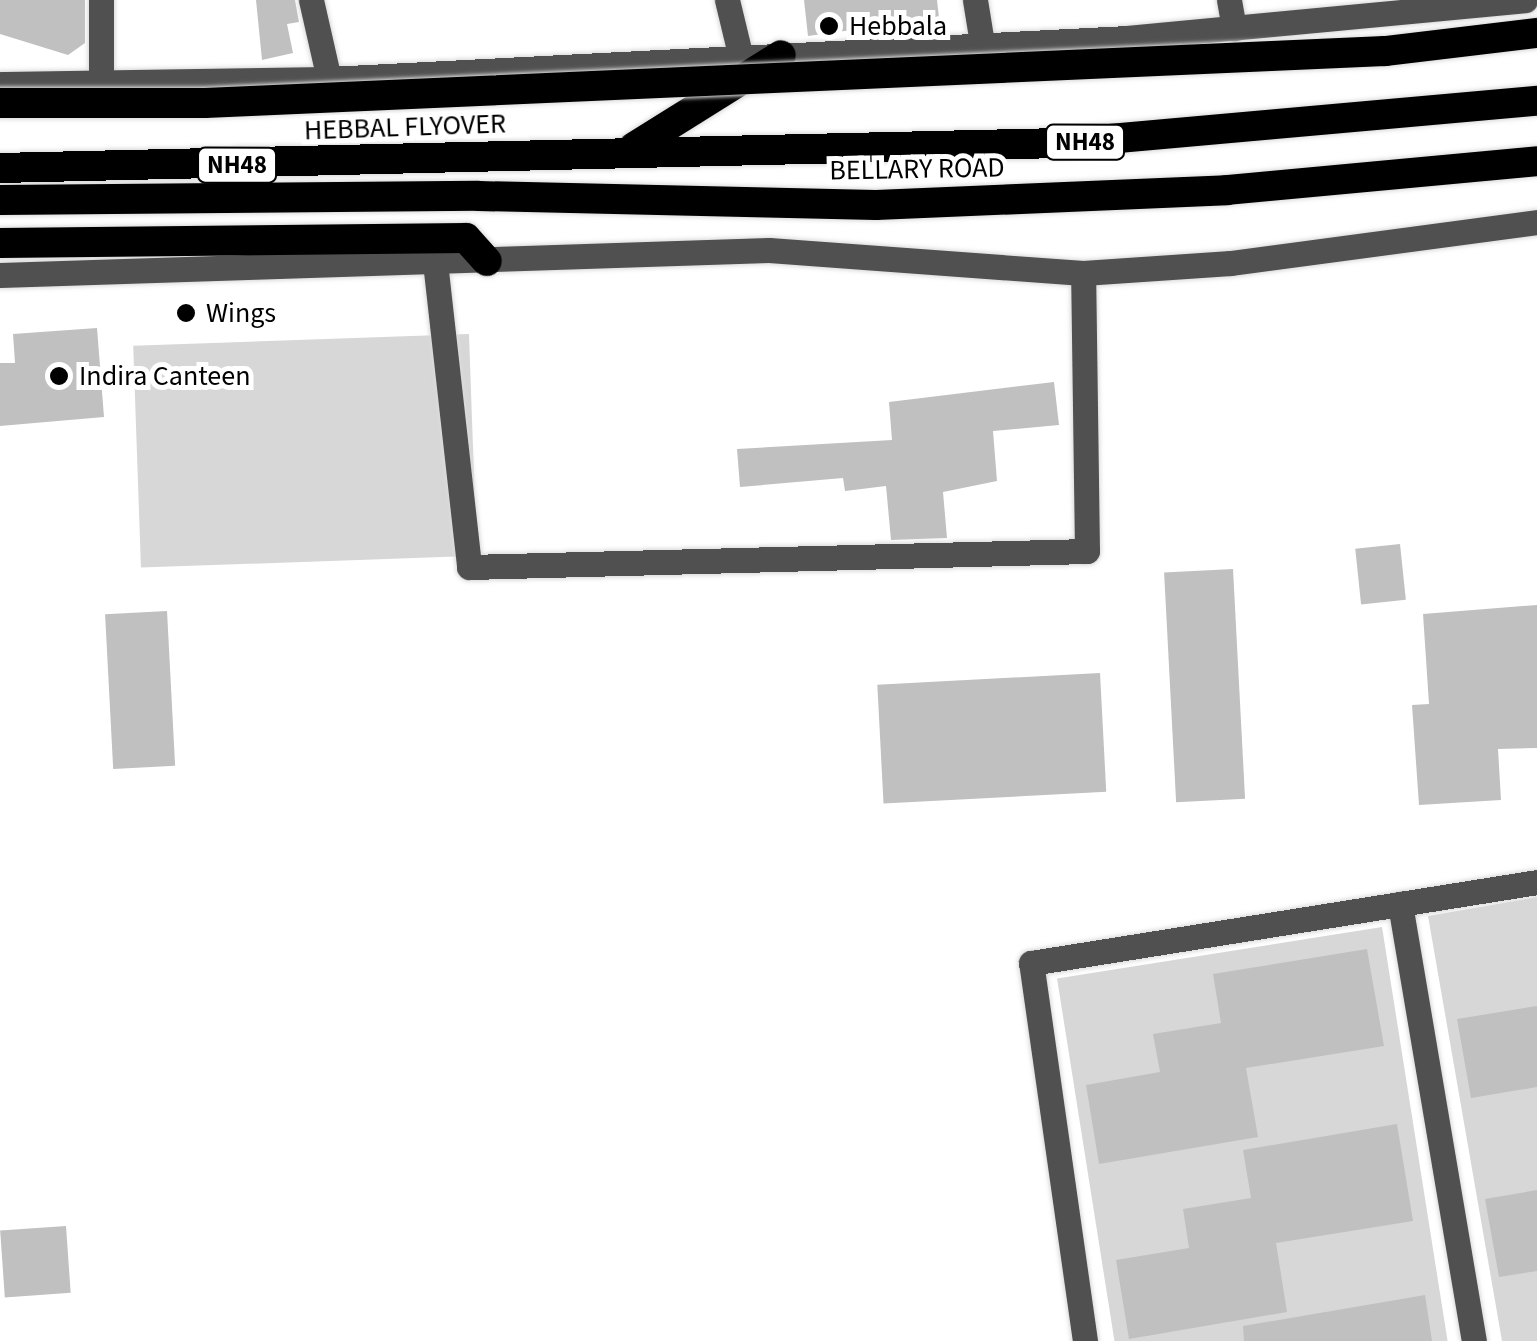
<!DOCTYPE html>
<html>
<head>
<meta charset="utf-8">
<style>
  body { margin:0 }
  #map { position:relative; width:1537px; height:1341px; overflow:hidden; background:#fff; font-family:"Source Sans 3",sans-serif }
  div>[style] { position:absolute }
  .green>* { inset:0; background:#d7d7d7; transform-origin:0 0 }
  .building>* { inset:0; background:#c0c0c0; transform-origin:0 0 }
  .roads { filter:drop-shadow(0 0 2px #dbdbdb) drop-shadow(0 0 2px #dbdbdb) }
  .minor>* { height:25px; margin:-12.5px; padding:0 12.5px; transform-origin:12.5px; border-radius:12.5px; background:#505050 }
  .highway>* { height:30px; margin:-15px; padding:0 15px; transform-origin:15px; border-radius:15px; background:#000 }
  .bridges { filter:drop-shadow(0 0 2px #dbdbdb) drop-shadow(0 0 2px #dbdbdb) }
  .highway-bridge>* { height:30px; margin:-15px; padding:0 15px; transform-origin:15px; border-radius:15px; background:#000 }
  .dots>* { width:28px; height:28px; translate:-50% -50%; box-sizing:border-box; border:5px solid #fff; border-radius:50% }
  span { translate:-50% -50%; white-space:nowrap; text-align:center; line-height:1.15; -webkit-text-stroke:10px #fff; paint-order:stroke }
  .shield-label span { padding:2px 8px; background:#fff; border:2px solid; border-radius:8px; -webkit-text-stroke-width:0 }
  .shield-label { font-size:25px; color:#000; font-weight:700 }
  .poi-label { font-size:28px; color:#000 }
  .left { translate:0 -50%; text-align:left }
  .street-label { font-size:28px; color:#000 }
</style>
</head>
<body>
<div id="map">
  <div class="green">
    <div style="left:469px;top:334px;width:222px;height:336px;rotate:88deg"></div>
    <div style="clip-path:polygon(1537px 897px,1537px 1341px,1502px 1341px,1428px 916px)"></div>
    <div style="left:1382px;top:927px;width:419px;height:329px;rotate:81deg"></div>
  </div>
  <div class="building">
    <div style="clip-path:polygon(0 0,85px 0,85px 43px,68px 55px,0 34px)"></div>
    <div style="clip-path:polygon(256px 0,295px 0,299px 22px,287px 24px,293px 53px,262px 60px)"></div>
    <div style="clip-path:polygon(804px 0,937px 0,939px 18px,808px 36px)"></div>
    <div style="clip-path:polygon(97px 328px,104px 417px,0 426px,0 363px,15px 363px,13px 334px)"></div>
    <div style="clip-path:polygon(1054px 382px,1059px 425px,993px 431px,997px 481px,943px 492px,947px 538px,891px 540px,886px 486px,845px 491px,843px 478px,740px 487px,737px 449px,892px 440px,889px 402px)"></div>
    <div style="left:1400px;top:544px;width:56px;height:45px;rotate:84deg"></div>
    <div style="left:1233px;top:569px;width:230px;height:69px;rotate:87deg"></div>
    <div style="clip-path:polygon(1537px 605px,1537px 748px,1498px 749px,1501px 800px,1419px 805px,1412px 705px,1429px 704px,1423px 614px)"></div>
    <div style="left:167px;top:611px;width:155px;height:62px;rotate:87deg"></div>
    <div style="left:1100px;top:673px;width:119px;height:223px;rotate:87deg"></div>
    <div style="clip-path:polygon(1367px 949px,1384px 1046px,1246px 1068px,1258px 1137px,1099px 1164px,1086px 1085px,1160px 1072px,1153px 1034px,1221px 1023px,1213px 974px)"></div>
    <div style="clip-path:polygon(1537px 1006px,1537px 1087px,1471px 1098px,1457px 1019px)"></div>
    <div style="clip-path:polygon(1397px 1124px,1413px 1221px,1276px 1243px,1287px 1312px,1129px 1339px,1116px 1260px,1189px 1248px,1183px 1209px,1251px 1198px,1243px 1150px)"></div>
    <div style="clip-path:polygon(1537px 1190px,1537px 1271px,1499px 1277px,1485px 1199px)"></div>
    <div style="left:66px;top:1226px;width:67px;height:66px;rotate:86deg"></div>
    <div style="clip-path:polygon(1425px 1295px,1432px 1341px,1244px 1341px,1243px 1326px)"></div>
  </div>
  <div class="roads">
    <div class="minor">
      <div style="left:101px;top:0;width:84px;rotate:90deg"></div>
      <div style="left:311px;top:0;width:81px;rotate:77.2deg"></div>
      <div style="left:727px;top:0;width:60px;rotate:76.4deg"></div>
      <div style="left:975px;top:0;width:44px;rotate:80.8deg"></div>
      <div style="left:1229px;top:0;width:29px;rotate:80deg"></div>
      <div style="left:0;top:84px;width:329px;rotate:-0.9deg"></div>
      <div style="left:329px;top:79px;width:798px;rotate:-2.94deg"></div>
      <div style="left:1126px;top:38px;width:401px;rotate:-5.4deg"></div>
      <div style="left:435px;top:262px;width:307px;rotate:83.6deg"></div>
      <div style="left:469px;top:567px;width:618px;rotate:-1.48deg"></div>
      <div style="left:1087px;top:551px;width:278px;rotate:-90.8deg"></div>
      <div style="left:0;top:275px;width:769px;rotate:-1.86deg"></div>
      <div style="left:769px;top:250px;width:315px;rotate:4.2deg"></div>
      <div style="left:1083px;top:273px;width:148px;rotate:-3.9deg"></div>
      <div style="left:1231px;top:263px;width:309px;rotate:-7.6deg"></div>
      <div style="left:1400px;top:904px;width:443px;rotate:80.4deg"></div>
      <div style="left:1085px;top:1341px;width:382px;rotate:-98.1deg"></div>
      <div style="left:1031px;top:963px;width:512px;rotate:-9.09deg"></div>
    </div>
    <div class="highway">
      <div style="left:634px;top:147px;width:173px;rotate:-32deg"></div>
      <div style="left:0;top:168px;width:1063px;rotate:-1.35deg"></div>
      <div style="left:1063px;top:143px;width:476px;rotate:-5.1deg"></div>
      <div style="left:0;top:200px;width:478px;rotate:-0.5deg"></div>
      <div style="left:478px;top:196px;width:398px;rotate:1.3deg"></div>
      <div style="left:876px;top:205px;width:351px;rotate:-2.4deg"></div>
      <div style="left:1227px;top:190px;width:311px;rotate:-5.3deg"></div>
      <div style="left:0;top:243px;width:466px;rotate:-0.6deg"></div>
      <div style="left:466px;top:238px;width:31px;rotate:48deg"></div>
    </div>
  </div>
  <div class="bridges">
    <div class="highway-bridge">
      <div style="left:0;top:103px;width:205px"></div>
      <div style="left:205px;top:103px;width:1181px;rotate:-2.52deg"></div>
      <div style="left:1385px;top:51px;width:153px;rotate:-6.8deg"></div>
    </div>
  </div>
  <div class="dots">
    <div style="left:829px;top:26px;background:#000"></div>
    <div style="left:186px;top:313px;background:#000"></div>
    <div style="left:59px;top:376px;background:#000"></div>
  </div>
  <div class="shield-label">
    <span style="left:1085px;top:142px">NH48</span>
    <span style="left:237px;top:165px">NH48</span>
  </div>
  <div class="poi-label">
    <span class="left" style="left:849px;top:26px">Hebbala</span>
    <span class="left" style="left:206px;top:313px">Wings</span>
    <span class="left" style="left:79px;top:376px">Indira Canteen</span>
  </div>
  <div class="street-label">
    <span style="left:405px;top:127px;rotate:-2deg">HEBBAL FLYOVER</span>
    <span style="left:917px;top:169px;rotate:-1deg">BELLARY ROAD</span>
  </div>
</div>
</body>
</html>
